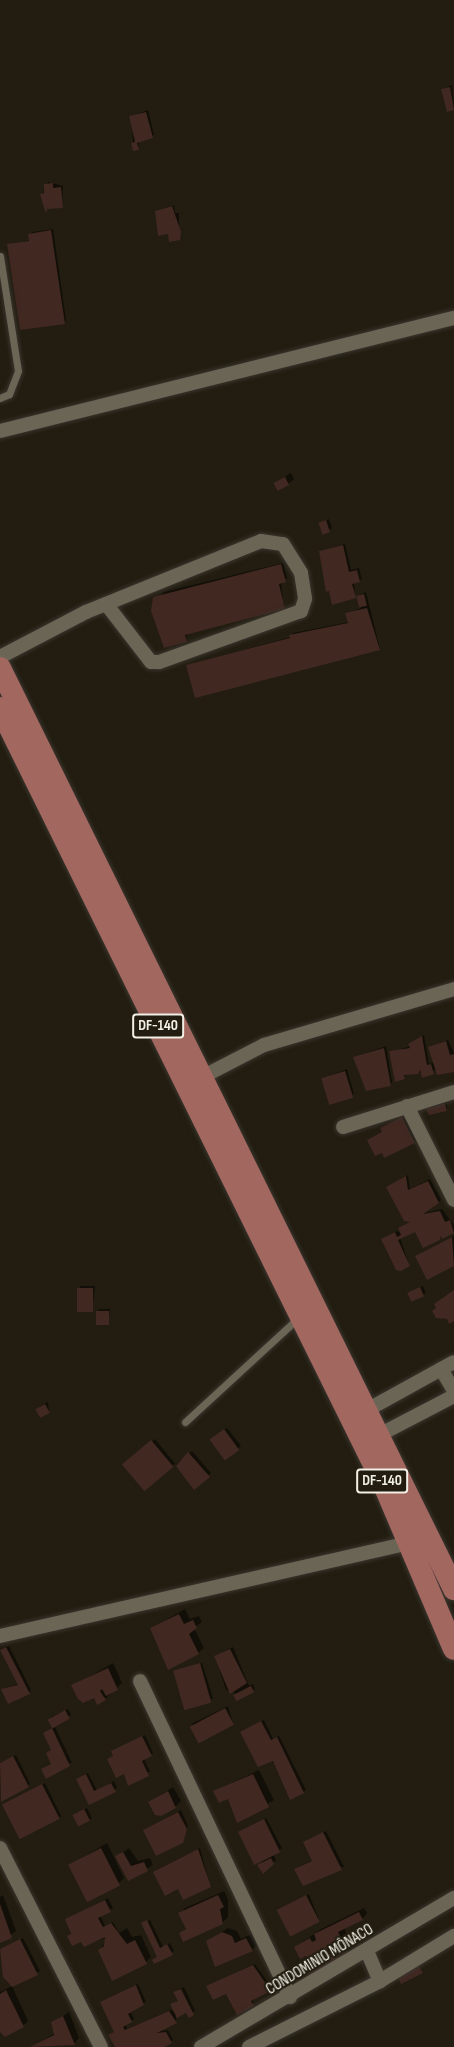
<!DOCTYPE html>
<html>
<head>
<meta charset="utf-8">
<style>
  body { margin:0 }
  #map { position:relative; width:454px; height:2047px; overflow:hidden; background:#221d10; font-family:"Sofia Sans Condensed",sans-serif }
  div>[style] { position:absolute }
  .shadow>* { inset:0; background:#0007; transform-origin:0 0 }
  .building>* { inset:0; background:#412821; transform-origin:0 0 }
  .roads { filter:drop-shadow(0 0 2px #3a352f) drop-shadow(0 0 2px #3a352f) }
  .lane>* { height:7px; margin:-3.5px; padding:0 3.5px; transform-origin:3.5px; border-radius:3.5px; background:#6b6555 }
  .street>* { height:14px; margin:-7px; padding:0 7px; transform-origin:7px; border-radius:7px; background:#6b6555 }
  .primary>* { height:22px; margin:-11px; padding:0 11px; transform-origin:11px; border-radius:11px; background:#a2675f }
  span { translate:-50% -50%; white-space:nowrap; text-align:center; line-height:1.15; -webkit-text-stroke:4.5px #221d10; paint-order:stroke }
  .shield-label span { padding:2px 4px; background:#221d10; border:2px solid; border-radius:4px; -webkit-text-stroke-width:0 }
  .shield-label { font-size:15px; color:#f2efe6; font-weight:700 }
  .street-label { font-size:16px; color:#f2efe6 }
</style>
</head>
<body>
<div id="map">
  <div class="shadow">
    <div style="clip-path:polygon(452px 85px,454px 108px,448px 110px,443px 89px)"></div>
    <div style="clip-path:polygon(148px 110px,154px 135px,139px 140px,138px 148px,133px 143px,131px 116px)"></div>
    <div style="clip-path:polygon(48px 182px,63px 186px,62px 207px,42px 194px)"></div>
    <div style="clip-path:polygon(174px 205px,175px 213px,179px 213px,179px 238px,169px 232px,156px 211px)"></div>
    <div style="clip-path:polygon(53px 229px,66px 320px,64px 322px,9px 245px,30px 240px,32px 232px)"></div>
    <div style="clip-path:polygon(291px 473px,294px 479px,288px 484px,275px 483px)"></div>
    <div style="clip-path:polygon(329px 519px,332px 528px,324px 532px,321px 523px)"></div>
    <div style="clip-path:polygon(345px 544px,351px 570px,359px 568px,362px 579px,354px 582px,355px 597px,321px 551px)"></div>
    <div style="clip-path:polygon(283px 563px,287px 578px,281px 582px,284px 608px,187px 633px,186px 640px,152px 604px,164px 592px)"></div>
    <div style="clip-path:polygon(366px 592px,380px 649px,188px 665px,291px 637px,293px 633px,349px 622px,347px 614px,361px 608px,358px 596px)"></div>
    <div style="clip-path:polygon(424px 1035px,429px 1064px,435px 1062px,430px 1047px,448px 1040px,454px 1053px,454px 1070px,437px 1069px,423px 1076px,419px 1071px,406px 1073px,405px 1078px,391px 1052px,411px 1046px)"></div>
    <div style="clip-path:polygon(386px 1046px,392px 1082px,390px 1085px,355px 1057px)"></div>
    <div style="clip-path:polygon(347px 1069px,354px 1094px,335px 1102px,329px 1099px,322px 1079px)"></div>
    <div style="clip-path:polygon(447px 1102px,447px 1110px,428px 1109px,430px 1107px)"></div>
    <div style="clip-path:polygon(404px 1116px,416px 1140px,414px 1142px,382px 1128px)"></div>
    <div style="clip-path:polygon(408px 1175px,410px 1189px,430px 1179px,441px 1200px,421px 1214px,442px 1209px,454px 1225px,454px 1232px,439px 1239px,416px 1230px,400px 1237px,409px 1265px,385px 1237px,397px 1231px,403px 1234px,400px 1228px,412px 1221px,388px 1187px)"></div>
    <div style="clip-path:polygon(454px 1236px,454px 1264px,428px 1278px,419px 1254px)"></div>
    <div style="clip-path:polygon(81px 1286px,95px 1286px,92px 1311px,79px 1289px)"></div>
    <div style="clip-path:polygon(423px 1286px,426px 1293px,413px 1300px,412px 1291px)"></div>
    <div style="clip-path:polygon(99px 1309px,110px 1309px,108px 1324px,97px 1312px)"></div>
    <div style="clip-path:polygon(48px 1402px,49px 1412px,39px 1407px)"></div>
    <div style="clip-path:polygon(227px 1428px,241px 1446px,225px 1458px,213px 1437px)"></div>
    <div style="left:155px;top:1439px;width:32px;height:40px;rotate:51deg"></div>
    <div style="left:192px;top:1451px;width:29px;height:21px;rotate:49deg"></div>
    <div style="clip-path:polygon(185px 1609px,190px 1619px,199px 1616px,202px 1622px,194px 1628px,204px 1648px,198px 1653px,152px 1628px)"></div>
    <div style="clip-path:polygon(9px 1646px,31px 1690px,29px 1692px,3px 1689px,19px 1684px,1px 1649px)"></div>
    <div style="clip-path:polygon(233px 1647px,249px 1686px,253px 1684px,255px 1689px,237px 1698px,233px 1691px,226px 1690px,215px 1656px)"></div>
    <div style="clip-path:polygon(113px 1663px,122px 1683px,105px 1699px,73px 1686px)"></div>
    <div style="clip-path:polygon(202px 1663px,213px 1698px,210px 1700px,175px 1672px)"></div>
    <div style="clip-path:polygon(228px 1706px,233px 1724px,191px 1725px,193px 1723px)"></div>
    <div style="clip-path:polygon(68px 1709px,71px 1715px,54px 1725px,72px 1763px,53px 1763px,52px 1749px,45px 1733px,53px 1727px,51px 1717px)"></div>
    <div style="clip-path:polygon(264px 1720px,273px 1739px,279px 1736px,306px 1790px,303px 1792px,242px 1732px)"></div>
    <div style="clip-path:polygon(145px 1735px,153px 1753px,144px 1759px,150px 1772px,124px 1772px,113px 1751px)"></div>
    <div style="clip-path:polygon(16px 1755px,30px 1784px,1px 1800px,0 1763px)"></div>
    <div style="clip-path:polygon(259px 1770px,274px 1800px,238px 1821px,229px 1797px,215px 1791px)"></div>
    <div style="clip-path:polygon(88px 1773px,97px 1790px,114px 1781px,117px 1788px,90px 1803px,81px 1777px)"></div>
    <div style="clip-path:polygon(45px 1783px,61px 1816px,59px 1818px,6px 1803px)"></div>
    <div style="clip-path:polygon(173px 1787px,181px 1801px,175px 1807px,150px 1802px)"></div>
    <div style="clip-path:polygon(87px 1808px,92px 1818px,89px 1820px,76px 1813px)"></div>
    <div style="clip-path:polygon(181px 1810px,188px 1826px,182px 1842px,144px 1830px)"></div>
    <div style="clip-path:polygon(266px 1818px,282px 1848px,273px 1854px,276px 1860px,263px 1872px,259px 1865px,266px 1858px,240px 1832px)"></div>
    <div style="clip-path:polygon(326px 1831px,344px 1867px,298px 1867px,313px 1860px,307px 1840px)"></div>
    <div style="clip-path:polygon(107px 1843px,124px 1878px,119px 1883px,70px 1865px)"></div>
    <div style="clip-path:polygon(129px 1848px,138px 1861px,150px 1858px,153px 1865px,128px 1879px,117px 1857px)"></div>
    <div style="clip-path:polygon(200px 1848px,210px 1886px,178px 1887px,157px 1870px)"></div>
    <div style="clip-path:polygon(224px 1891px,228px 1900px,228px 1917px,222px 1923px,181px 1933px,187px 1927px,180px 1914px,185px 1908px)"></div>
    <div style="clip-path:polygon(309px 1894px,319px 1920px,281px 1908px)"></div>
    <div style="clip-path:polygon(3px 1895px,16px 1931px,0 1942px,0 1897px)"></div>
    <div style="clip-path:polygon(108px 1898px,113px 1908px,100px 1915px,105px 1926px,113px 1922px,119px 1933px,127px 1928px,132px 1937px,141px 1935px,151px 1957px,146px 1962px,99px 1950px,111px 1936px,85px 1945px,81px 1940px,73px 1944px,67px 1920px)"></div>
    <div style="clip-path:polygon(364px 1908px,367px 1913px,362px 1919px,344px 1928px,352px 1946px,343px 1956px,338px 1962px,305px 1968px,311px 1963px,296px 1947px,321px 1929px)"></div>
    <div style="clip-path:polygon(150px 1920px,163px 1947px,170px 1943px,174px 1951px,153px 1960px,159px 1956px,143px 1924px)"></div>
    <div style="clip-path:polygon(228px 1928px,237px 1931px,241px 1939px,252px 1934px,257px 1945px,252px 1950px,207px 1941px)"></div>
    <div style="clip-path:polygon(23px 1938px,40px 1971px,13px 1986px,7px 1982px,0 1949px)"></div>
    <div style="clip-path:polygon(255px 1964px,272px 1988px,253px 1998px,253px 2005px,208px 1986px)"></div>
    <div style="clip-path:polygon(138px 1984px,146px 2002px,130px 2011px,134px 2019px,125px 2024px,127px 2029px,171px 2010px,177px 2014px,172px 2005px,179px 2000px,177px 1990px,184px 1987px,195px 2011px,176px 2016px,176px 2022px,157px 2031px,168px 2030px,173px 2040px,161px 2047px,116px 2047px,110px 2035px,115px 2031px,102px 2002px)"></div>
    <div style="clip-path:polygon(12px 1986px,28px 2021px,23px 2026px,0 2030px,0 1992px)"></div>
    <div style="clip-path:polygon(69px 2012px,79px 2038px,74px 2044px,32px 2047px,55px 2033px,53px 2023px)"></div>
  </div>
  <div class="building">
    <div style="clip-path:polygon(450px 87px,454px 110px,447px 112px,441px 89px)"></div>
    <div style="clip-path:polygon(146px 112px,153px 138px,137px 143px,139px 150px,133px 151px,131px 143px,135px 142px,129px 116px)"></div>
    <div style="clip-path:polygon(53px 183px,53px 188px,61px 187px,63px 208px,47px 209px,46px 214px,40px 194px,44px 193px,44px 184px)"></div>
    <div style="clip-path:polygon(172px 206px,181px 232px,180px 240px,169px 242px,168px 234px,158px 236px,155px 211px)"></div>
    <div style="clip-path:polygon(51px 230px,65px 324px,20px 330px,7px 244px,29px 241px,28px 234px)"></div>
    <div style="left:285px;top:477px;width:9px;height:13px;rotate:63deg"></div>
    <div style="left:326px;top:520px;width:13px;height:8px;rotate:72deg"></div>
    <div style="clip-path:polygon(343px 545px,349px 572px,357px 570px,360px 582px,352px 584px,356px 598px,332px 605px,329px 591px,326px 592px,319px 551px)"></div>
    <div style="clip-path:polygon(281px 564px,286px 582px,279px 584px,285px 609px,185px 635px,187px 642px,164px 648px,151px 611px,153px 597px)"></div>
    <div style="left:364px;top:594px;width:12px;height:8px;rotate:76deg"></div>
    <div style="clip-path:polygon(367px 608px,380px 650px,195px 698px,186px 665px,290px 638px,289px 635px,348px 623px,345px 613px)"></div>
    <div style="clip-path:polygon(422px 1036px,427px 1065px,431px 1064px,434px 1074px,422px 1078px,420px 1070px,418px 1074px,404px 1075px,405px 1079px,395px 1082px,389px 1051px,410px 1048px,408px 1044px)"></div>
    <div style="clip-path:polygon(446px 1041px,450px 1055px,454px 1054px,454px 1072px,437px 1075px,428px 1047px)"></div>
    <div style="clip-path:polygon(384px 1048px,391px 1086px,366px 1091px,353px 1057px)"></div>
    <div style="left:345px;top:1071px;width:28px;height:25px;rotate:73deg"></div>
    <div style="clip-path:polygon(445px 1103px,447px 1111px,429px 1115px,426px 1109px)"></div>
    <div style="clip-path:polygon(402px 1117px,415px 1143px,384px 1158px,382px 1153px,375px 1156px,367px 1140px,382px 1132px,380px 1128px)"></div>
    <div style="clip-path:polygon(406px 1176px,408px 1190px,428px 1181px,439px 1203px,423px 1214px,440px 1211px,445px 1222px,450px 1220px,454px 1233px,442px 1239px,441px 1236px,440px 1240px,423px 1248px,415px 1232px,398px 1240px,410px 1266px,401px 1271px,396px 1270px,381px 1239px,395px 1232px,397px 1237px,401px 1235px,398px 1228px,410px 1222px,404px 1221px,386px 1187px)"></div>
    <div style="clip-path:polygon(452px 1237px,454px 1266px,427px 1280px,415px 1256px)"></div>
    <div style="left:420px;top:1287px;width:10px;height:14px;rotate:66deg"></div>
    <div style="left:77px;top:1288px;width:16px;height:24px"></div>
    <div style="clip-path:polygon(454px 1290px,454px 1321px,449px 1324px,447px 1319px,436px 1318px,432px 1311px,436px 1308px,434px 1304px)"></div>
    <div style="left:96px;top:1311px;width:13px;height:14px"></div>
    <div style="left:45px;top:1404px;width:10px;height:11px;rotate:61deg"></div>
    <div style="left:224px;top:1429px;width:26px;height:18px;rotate:54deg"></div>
    <div style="left:151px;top:1440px;width:35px;height:38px;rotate:50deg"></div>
    <div style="clip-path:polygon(188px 1452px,210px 1477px,194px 1490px,176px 1466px)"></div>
    <div style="clip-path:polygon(179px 1614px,184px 1624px,193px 1620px,197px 1628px,189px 1634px,199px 1654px,168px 1670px,150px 1628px)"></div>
    <div style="clip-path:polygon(6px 1647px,30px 1694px,8px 1704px,1px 1689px,18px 1685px,0 1650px)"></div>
    <div style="clip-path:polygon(230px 1649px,247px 1683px,230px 1694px,214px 1656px)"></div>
    <div style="left:200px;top:1663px;width:41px;height:28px;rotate:74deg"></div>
    <div style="clip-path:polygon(108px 1668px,118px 1690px,106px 1696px,102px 1689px,100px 1691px,106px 1700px,97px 1705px,94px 1698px,83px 1703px,78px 1699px,71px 1685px)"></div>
    <div style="left:251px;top:1686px;width:7px;height:20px;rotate:63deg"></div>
    <div style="left:225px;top:1708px;width:19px;height:40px;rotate:62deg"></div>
    <div style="left:65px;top:1710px;width:10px;height:20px;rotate:61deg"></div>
    <div style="clip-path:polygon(261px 1721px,271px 1740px,277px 1737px,304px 1793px,290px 1800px,273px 1761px,258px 1767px,240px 1732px)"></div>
    <div style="clip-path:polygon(52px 1728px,70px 1766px,46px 1779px,41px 1769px,51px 1764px,46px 1753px,51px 1750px,43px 1733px)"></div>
    <div style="clip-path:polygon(142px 1736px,152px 1756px,142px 1761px,149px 1776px,128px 1786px,124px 1774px,116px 1778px,107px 1759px,113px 1756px,111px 1751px)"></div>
    <div style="clip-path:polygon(13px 1756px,29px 1787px,1px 1802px,0 1763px)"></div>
    <div style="clip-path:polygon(86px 1774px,94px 1791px,111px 1783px,116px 1792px,89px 1805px,76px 1779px)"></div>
    <div style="clip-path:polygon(253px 1774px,269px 1807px,237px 1823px,228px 1799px,219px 1803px,213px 1791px)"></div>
    <div style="left:42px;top:1784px;width:39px;height:45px;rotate:63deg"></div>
    <div style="clip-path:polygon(168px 1791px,176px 1808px,161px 1816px,155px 1815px,148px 1802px)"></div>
    <div style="left:84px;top:1809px;width:13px;height:13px;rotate:63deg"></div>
    <div style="clip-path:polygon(178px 1812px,187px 1829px,183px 1843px,156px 1856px,143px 1830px)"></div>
    <div style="left:264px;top:1819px;width:37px;height:29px;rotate:64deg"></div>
    <div style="clip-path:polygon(323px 1832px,342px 1870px,303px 1886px,294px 1869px,312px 1861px,303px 1842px)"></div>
    <div style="left:101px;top:1848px;width:42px;height:37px;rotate:63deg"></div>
    <div style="clip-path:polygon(198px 1849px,211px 1887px,183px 1900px,178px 1889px,165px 1896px,153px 1872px)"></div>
    <div style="clip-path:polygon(123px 1852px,131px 1866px,144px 1862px,148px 1871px,128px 1881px,115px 1856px)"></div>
    <div style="clip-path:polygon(271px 1858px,274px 1864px,263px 1874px,257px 1865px)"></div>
    <div style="clip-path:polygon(218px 1895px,224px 1907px,220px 1909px,223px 1924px,183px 1942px,179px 1933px,186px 1929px,178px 1913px)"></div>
    <div style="left:306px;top:1895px;width:30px;height:33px;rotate:63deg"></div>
    <div style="clip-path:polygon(105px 1900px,111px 1912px,98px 1918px,103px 1927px,111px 1923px,127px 1944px,135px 1940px,147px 1964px,112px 1981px,98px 1950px,104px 1946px,105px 1937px,84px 1947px,81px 1942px,72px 1946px,67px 1936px,71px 1934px,65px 1919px)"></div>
    <div style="clip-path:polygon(0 1904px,12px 1938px,0 1943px)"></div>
    <div style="clip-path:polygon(359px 1912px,363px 1920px,338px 1932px,348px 1952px,309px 1978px,304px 1968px,310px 1965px,306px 1956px,300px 1959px,294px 1947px,310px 1938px,312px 1942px,316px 1940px,314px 1934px)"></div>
    <div style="clip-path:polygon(147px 1920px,160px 1948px,167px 1944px,173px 1955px,154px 1964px,152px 1960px,157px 1957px,141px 1923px)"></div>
    <div style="clip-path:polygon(222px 1932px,232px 1936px,235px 1943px,246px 1938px,253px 1951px,215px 1967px,206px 1941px)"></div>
    <div style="clip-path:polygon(20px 1939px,38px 1975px,12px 1987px,3px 1977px,0 1949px)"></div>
    <div style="clip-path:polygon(253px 1965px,271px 1991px,251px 2001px,254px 2006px,237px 2015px,226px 1994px,213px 2000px,206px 1986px)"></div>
    <div style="clip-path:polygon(419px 1966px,423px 1973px,401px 1984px,397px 1975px)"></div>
    <div style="clip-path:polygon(136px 1985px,144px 2005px,128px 2014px,132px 2022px,123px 2027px,125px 2030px,169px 2011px,177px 2023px,157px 2033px,166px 2032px,172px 2043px,165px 2047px,115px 2047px,108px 2035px,114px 2032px,100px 2002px)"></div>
    <div style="clip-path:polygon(181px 1989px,194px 2015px,189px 2018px,186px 2013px,177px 2018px,170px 2004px,178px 2001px,173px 1992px)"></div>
    <div style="clip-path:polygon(6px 1990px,24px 2027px,5px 2037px,0 2032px,0 1994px)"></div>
    <div style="clip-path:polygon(63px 2016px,75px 2045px,30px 2047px,54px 2035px,51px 2022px)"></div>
  </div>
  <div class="roads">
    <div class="lane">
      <div style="left:0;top:256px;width:116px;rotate:81.1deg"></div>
      <div style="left:18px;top:371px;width:25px;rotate:111deg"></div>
      <div style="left:9px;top:394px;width:10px;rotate:156deg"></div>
      <div style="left:185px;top:1422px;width:154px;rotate:-42.6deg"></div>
    </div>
    <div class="street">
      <div style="left:0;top:431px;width:468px;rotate:-14deg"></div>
      <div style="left:0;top:657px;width:97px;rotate:-27.6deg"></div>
      <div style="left:86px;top:612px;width:189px;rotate:-22.1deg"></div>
      <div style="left:261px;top:541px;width:22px;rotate:8deg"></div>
      <div style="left:283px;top:544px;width:34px;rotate:58deg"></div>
      <div style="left:301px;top:573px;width:26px;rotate:81deg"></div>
      <div style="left:305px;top:599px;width:13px;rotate:108deg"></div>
      <div style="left:301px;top:611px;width:151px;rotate:160.2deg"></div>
      <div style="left:159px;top:662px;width:8px;rotate:180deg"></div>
      <div style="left:151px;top:662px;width:73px;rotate:-127.8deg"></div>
      <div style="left:202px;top:1077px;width:70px;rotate:-27.3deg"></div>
      <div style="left:264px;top:1045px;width:198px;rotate:-16.4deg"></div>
      <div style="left:407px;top:1106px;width:105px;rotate:63.4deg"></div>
      <div style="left:343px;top:1127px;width:116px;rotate:-17.5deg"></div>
      <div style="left:441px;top:1369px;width:26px;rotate:59deg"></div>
      <div style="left:367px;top:1410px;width:99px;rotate:-28.9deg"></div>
      <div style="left:379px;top:1435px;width:85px;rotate:-27.5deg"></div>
      <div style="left:0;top:1636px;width:419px;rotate:-12.8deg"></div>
      <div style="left:140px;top:1681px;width:350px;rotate:64.6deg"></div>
      <div style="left:0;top:1848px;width:223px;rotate:63.1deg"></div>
      <div style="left:367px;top:1951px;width:33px;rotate:67deg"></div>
      <div style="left:201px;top:2047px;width:294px;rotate:-30.5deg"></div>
      <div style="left:249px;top:2047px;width:147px;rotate:-26.7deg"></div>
      <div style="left:380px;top:1981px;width:87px;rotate:-31.3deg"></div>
    </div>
    <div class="primary">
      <div style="left:0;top:668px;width:1027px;rotate:63.76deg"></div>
      <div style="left:0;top:708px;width:867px;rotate:63.7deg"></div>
      <div style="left:384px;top:1485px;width:178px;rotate:66.9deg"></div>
    </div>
  </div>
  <div class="shield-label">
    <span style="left:158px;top:1026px">DF-140</span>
    <span style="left:382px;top:1481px">DF-140</span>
  </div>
  <div class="street-label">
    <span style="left:320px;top:1960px;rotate:-31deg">CONDOMINIO MÔNACO</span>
  </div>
</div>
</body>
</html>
